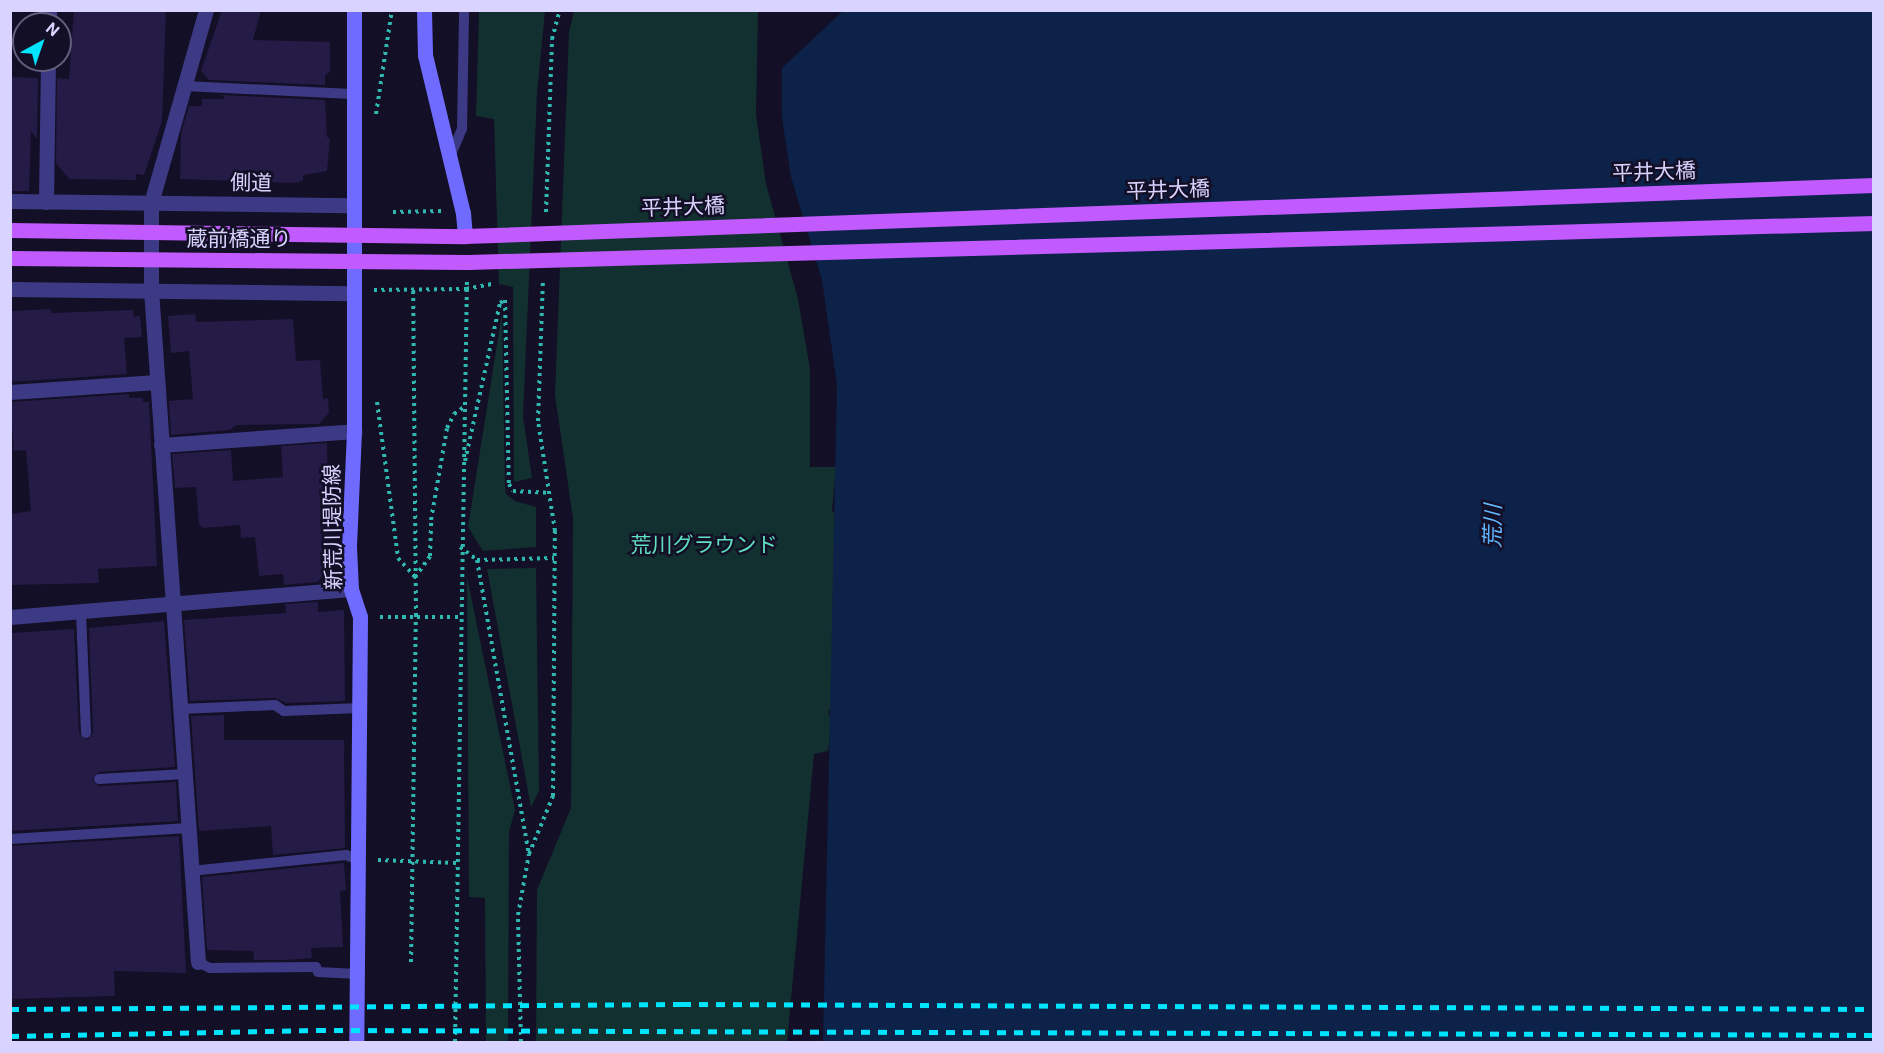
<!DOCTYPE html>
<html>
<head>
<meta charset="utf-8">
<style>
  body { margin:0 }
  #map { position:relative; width:1884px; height:1053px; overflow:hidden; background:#130f26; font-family:Roboto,"Noto Sans JP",sans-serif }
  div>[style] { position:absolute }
  .green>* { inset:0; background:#12302f }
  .water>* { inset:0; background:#0c2248 }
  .building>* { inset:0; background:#241b47 }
  .path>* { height:4px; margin-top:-2px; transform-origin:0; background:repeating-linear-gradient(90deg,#2fb8b0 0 3px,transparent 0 7.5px) }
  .service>* { height:10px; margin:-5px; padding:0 5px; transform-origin:5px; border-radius:5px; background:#3d3a85 }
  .minor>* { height:15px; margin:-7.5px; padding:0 7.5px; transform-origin:7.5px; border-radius:7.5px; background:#3d3a85 }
  .tertiary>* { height:15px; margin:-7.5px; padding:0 7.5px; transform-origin:7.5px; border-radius:7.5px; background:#3d3a85 }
  .secondary>* { height:15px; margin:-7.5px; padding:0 7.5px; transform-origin:7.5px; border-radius:7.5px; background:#6f6bff }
  .rail>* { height:4.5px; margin-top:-2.25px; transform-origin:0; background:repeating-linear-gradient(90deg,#00e5ff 0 9px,transparent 0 17px) }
  .path-bridge>* { height:4px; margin-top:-2px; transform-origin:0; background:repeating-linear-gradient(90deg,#2fb8b0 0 3px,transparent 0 7.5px) }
  .primary-bridge>* { height:15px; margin:-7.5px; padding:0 7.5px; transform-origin:7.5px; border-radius:7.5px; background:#c25bff }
  span { translate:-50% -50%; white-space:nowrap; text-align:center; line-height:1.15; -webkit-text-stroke:5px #130f26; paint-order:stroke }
  .street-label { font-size:21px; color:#d9d4ff }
  .park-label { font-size:21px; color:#5fe0c0 }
  .water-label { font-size:22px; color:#62b6ff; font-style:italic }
  .frame { position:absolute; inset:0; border:12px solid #d9d4ff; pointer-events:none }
  .north { position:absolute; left:12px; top:12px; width:60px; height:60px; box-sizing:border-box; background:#130f26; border:2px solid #625e7d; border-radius:50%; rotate:40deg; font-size:16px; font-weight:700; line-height:24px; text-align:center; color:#d9d4ff }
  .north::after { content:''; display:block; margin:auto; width:21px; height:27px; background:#00e5ff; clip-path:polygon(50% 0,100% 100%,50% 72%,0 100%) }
</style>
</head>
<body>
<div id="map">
  <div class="green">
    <div style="clip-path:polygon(479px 11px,545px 11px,537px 93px,523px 416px,532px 478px,514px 482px,513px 287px,499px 284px,494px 119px,476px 116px)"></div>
    <div style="clip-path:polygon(574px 11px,758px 11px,756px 115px,766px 184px,798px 299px,810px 369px,810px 467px,836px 467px,832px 511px,836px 515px,832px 707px,828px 712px,832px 721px,828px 751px,814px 754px,787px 1042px,536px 1042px,537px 890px,571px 808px,573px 518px,555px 395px,569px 32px)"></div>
    <div style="clip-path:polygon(502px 313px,505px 486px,506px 494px,515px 501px,536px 507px,536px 547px,483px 551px,468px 527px)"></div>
    <div style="clip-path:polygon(536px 568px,539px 791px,531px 807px,487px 569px)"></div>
    <div style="clip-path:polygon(467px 577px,515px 810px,509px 832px,508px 1042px,486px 1042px,485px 898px,469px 897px)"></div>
  </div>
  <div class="water">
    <div style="clip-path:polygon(843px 11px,1873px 11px,1873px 1042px,823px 1042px,837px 384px,822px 280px,791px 177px,782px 118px,782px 68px)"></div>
  </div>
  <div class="building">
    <div style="clip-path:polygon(74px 10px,166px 10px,162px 121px,144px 175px,136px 174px,136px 180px,69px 179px,56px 163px,57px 78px,69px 79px)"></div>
    <div style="clip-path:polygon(222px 10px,261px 10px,253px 40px,330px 42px,330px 72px,325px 75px,325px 85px,209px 80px,201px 71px)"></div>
    <div style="clip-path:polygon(10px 77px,38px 78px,37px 139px,31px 131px,29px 191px,10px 191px)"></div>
    <div style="clip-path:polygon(222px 95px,325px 100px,327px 137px,330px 138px,327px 171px,303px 175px,303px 181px,293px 183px,180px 179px,181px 133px,189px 106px,202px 106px,202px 99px,225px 99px)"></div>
    <div style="clip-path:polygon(51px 309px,51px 313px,133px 310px,134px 317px,140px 316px,142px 337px,124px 338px,127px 374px,10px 382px,10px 311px)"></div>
    <div style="clip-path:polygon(195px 314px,196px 322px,293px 319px,296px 361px,320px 360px,323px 399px,328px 398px,329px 413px,319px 424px,236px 425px,230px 430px,171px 435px,169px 401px,193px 399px,189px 351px,171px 353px,168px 316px)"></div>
    <div style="clip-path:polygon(129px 394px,129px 398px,143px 398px,143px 402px,149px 402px,157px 566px,98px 569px,99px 583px,10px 585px,10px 514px,31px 511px,26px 450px,14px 451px,10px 402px)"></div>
    <div style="clip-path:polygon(327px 443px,329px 566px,318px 582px,284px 585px,283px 574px,259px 576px,255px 537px,241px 538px,240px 525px,203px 528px,199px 524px,196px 487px,175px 488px,172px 454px,231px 450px,233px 481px,283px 477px,281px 446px)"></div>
    <div style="clip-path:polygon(318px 602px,318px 612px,344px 610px,345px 701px,286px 703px,275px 698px,190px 701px,184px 620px,286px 613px,285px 604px)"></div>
    <div style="clip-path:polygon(164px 621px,175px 767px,99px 772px,92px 780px,99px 786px,176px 782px,178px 821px,10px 831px,10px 633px,74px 629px,79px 733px,87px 740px,93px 733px,89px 628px)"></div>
    <div style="clip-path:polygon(224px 715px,224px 740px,344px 740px,345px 848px,273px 855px,271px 826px,199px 831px,191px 716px)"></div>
    <div style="clip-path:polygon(179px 836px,186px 973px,114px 971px,115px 996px,10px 999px,10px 846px)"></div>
    <div style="clip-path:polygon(344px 863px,346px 890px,340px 891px,343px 947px,311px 948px,312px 958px,285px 960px,254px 960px,253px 951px,207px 950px,202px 877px)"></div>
  </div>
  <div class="path">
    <div style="left:376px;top:114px;width:105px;rotate:-81.3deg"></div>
    <div style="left:393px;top:212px;width:49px;rotate:-1.2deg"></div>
    <div style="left:546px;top:212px;width:173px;rotate:-88deg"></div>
    <div style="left:552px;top:39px;width:30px;rotate:-75deg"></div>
    <div style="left:374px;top:290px;width:92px;rotate:-0.6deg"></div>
    <div style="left:377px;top:402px;width:157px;rotate:82.3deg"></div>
    <div style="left:398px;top:558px;width:25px;rotate:48deg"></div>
    <div style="left:415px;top:577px;width:26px;rotate:-54deg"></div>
    <div style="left:430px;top:556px;width:36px;rotate:-88deg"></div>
    <div style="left:431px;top:520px;width:93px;rotate:-80.1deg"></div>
    <div style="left:447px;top:428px;width:16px;rotate:-63deg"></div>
    <div style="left:454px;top:414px;width:12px;rotate:-35deg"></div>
    <div style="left:465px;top:461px;width:162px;rotate:-77.5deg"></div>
    <div style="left:500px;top:303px;width:6px;rotate:-31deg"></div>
    <div style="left:505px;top:300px;width:184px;rotate:88.8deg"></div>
    <div style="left:509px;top:484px;width:8px;rotate:60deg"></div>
    <div style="left:513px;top:491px;width:35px;rotate:3deg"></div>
    <div style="left:460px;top:547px;width:21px;rotate:37deg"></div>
    <div style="left:477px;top:560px;width:299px;rotate:80deg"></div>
    <div style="left:477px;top:560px;width:77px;rotate:-1.5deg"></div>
    <div style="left:380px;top:617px;width:81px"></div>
    <div style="left:378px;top:860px;width:79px;rotate:2.2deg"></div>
    <div style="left:411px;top:962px;width:346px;rotate:-89.2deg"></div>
    <div style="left:416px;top:616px;width:327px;rotate:-90.5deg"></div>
    <div style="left:455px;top:1042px;width:761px;rotate:-89.1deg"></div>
    <div style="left:521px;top:1042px;width:127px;rotate:-91.4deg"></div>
    <div style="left:518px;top:915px;width:62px;rotate:-79.8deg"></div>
    <div style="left:529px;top:854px;width:63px;rotate:-67.5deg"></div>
    <div style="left:553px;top:796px;width:265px;rotate:-89.6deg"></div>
    <div style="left:555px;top:531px;width:111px;rotate:-98.8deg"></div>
    <div style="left:538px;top:421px;width:141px;rotate:-88deg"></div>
  </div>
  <div class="service">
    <div style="left:184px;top:86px;width:168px;rotate:2.7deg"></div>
    <div style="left:450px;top:157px;width:30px;rotate:-67deg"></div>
    <div style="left:462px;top:129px;width:119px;rotate:-89deg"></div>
    <div style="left:81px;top:613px;width:120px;rotate:87.6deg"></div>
    <div style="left:180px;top:709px;width:95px;rotate:-2.4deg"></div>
    <div style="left:275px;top:705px;width:11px;rotate:34deg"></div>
    <div style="left:284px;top:711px;width:76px;rotate:-2.3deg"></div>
    <div style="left:99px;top:779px;width:86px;rotate:-3.3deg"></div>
    <div style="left:10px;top:839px;width:179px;rotate:-3.5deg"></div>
    <div style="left:191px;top:871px;width:156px;rotate:-5.9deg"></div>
    <div style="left:346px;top:855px;width:14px;rotate:21deg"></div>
    <div style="left:198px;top:962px;width:13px;rotate:27deg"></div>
    <div style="left:210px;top:968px;width:106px;rotate:-0.5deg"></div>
    <div style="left:316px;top:967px;width:5px;rotate:68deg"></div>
    <div style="left:318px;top:972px;width:39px;rotate:3deg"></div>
  </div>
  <div class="minor">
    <div style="left:49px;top:24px;width:14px;rotate:-90deg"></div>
    <div style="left:10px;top:201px;width:341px;rotate:0.7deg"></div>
    <div style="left:46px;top:202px;width:142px;rotate:-89.2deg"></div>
    <div style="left:10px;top:289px;width:342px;rotate:0.7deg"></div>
    <div style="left:10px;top:392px;width:147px;rotate:-3.9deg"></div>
    <div style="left:161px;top:445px;width:194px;rotate:-4.1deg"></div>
    <div style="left:198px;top:962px;width:674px;rotate:-94deg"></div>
    <div style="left:151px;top:290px;width:87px;rotate:-90deg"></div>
    <div style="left:151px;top:203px;width:201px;rotate:-74.1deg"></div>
  </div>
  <div class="tertiary">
    <div style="left:10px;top:617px;width:342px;rotate:-4.7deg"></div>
  </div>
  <div class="secondary">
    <div style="left:354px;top:10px;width:421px;rotate:90deg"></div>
    <div style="left:354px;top:431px;width:116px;rotate:92.5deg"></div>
    <div style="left:349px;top:547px;width:42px;rotate:87.3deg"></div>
    <div style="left:351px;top:589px;width:29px;rotate:72deg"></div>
    <div style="left:360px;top:617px;width:425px;rotate:90.5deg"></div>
    <div style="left:424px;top:10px;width:45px;rotate:88.7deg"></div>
    <div style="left:425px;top:55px;width:163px;rotate:76.5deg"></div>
    <div style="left:463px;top:213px;width:23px;rotate:85deg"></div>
  </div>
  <div class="rail">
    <div style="left:10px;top:1009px;width:672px;rotate:-0.43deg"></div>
    <div style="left:682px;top:1004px;width:1192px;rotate:0.24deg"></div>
    <div style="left:10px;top:1036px;width:307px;rotate:-1.1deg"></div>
    <div style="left:317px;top:1030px;width:1557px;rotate:0.18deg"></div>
  </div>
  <div class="path-bridge">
    <div style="left:466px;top:289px;width:26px;rotate:-11deg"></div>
  </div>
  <div class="primary-bridge">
    <div style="left:10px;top:230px;width:455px;rotate:0.8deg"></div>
    <div style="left:465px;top:236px;width:1410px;rotate:-2.07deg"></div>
    <div style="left:10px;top:258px;width:458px;rotate:0.5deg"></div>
    <div style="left:468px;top:262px;width:1407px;rotate:-1.59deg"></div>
  </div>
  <div class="street-label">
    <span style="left:1654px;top:172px;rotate:-2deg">平井大橋</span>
    <span style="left:251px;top:183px;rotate:1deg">側道</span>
    <span style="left:1168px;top:190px;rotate:-2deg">平井大橋</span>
    <span style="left:683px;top:207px;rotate:-2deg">平井大橋</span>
    <span style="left:239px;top:239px">蔵前橋通り</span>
    <span style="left:333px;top:527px;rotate:-91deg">新荒川堤防線</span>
  </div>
  <div class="park-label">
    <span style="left:704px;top:545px">荒川グラウンド</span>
  </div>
  <div class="water-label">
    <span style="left:1493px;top:526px;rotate:-89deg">荒川</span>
  </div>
  <div class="frame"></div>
  <div class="north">N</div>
</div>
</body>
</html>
